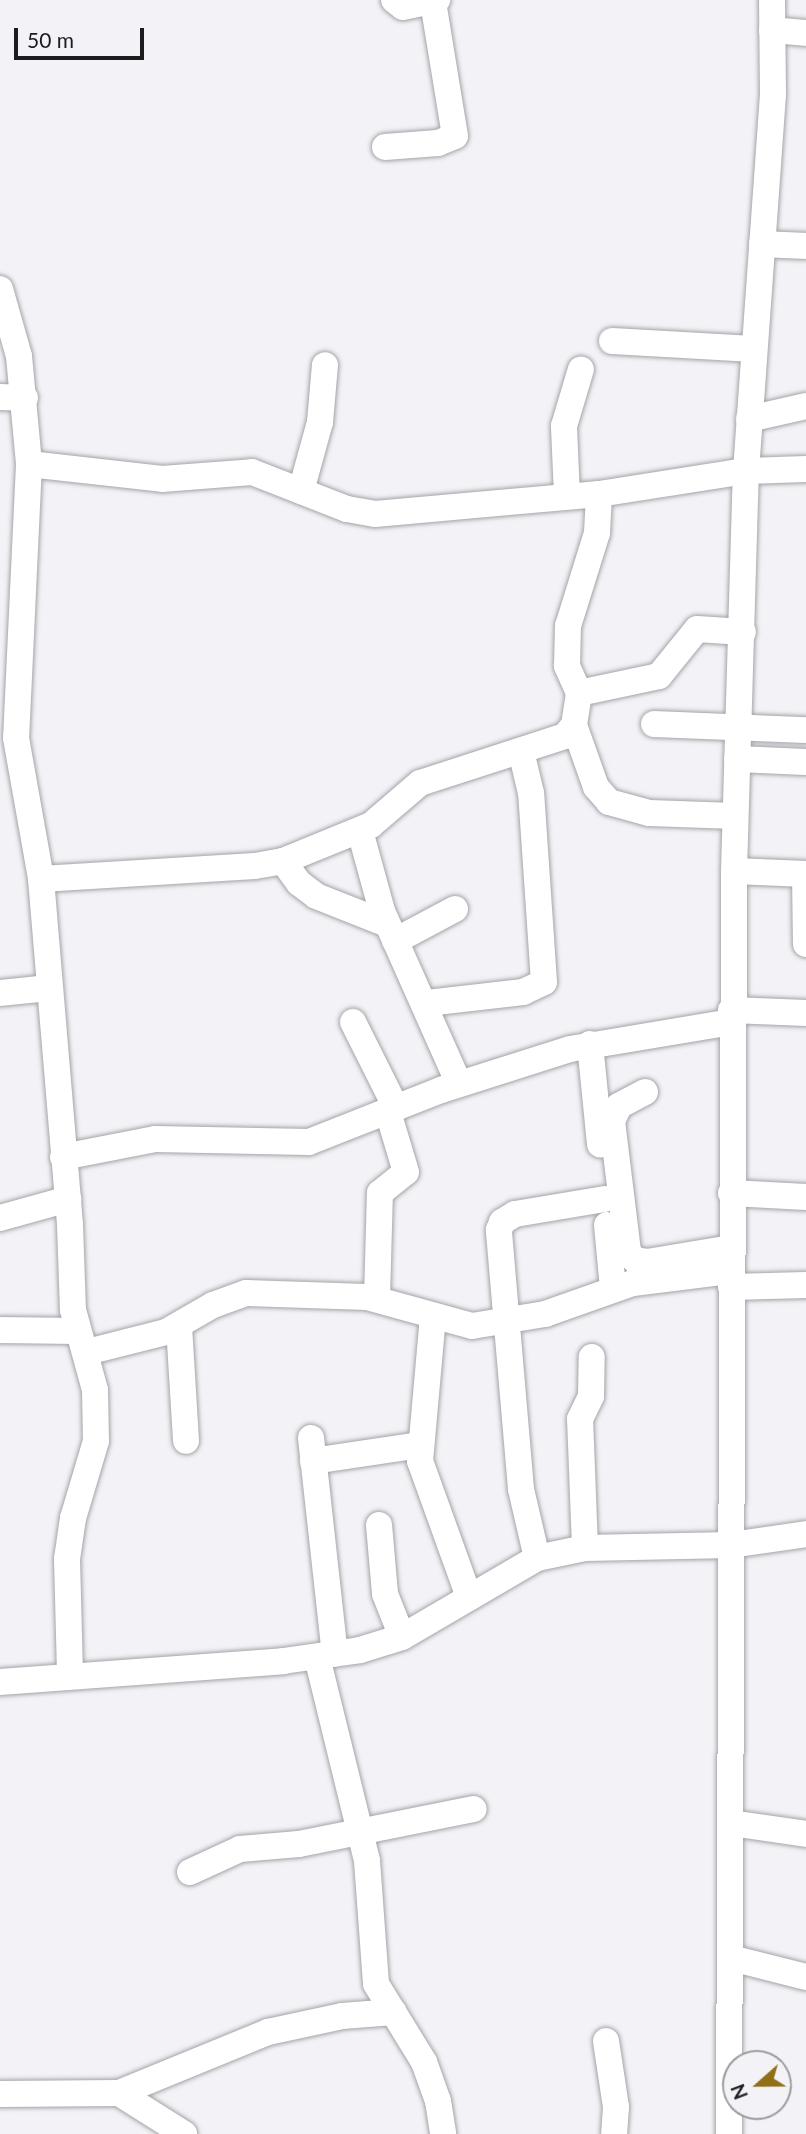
<!DOCTYPE html>
<html>
<head>
<meta charset="utf-8">
<style>
  body { margin:0 }
  #map { position:relative; width:806px; height:2134px; overflow:hidden; background:#f3f2f7; font-family:Lato,sans-serif }
  div>[style] { position:absolute }
  .roads { filter:drop-shadow(0 0 2px #a4a4a8) drop-shadow(0 0 2px #a4a4a8) }
  .minor>* { height:26px; margin:-13px; padding:0 13px; transform-origin:13px; border-radius:13px; background:#fff }
  span { translate:-50% -50%; white-space:nowrap; text-align:center; line-height:1.15; -webkit-text-stroke:7px #f3f2f7; paint-order:stroke }
  .north { position:absolute; left:722px; top:2050px; width:70px; height:70px; box-sizing:border-box; background:#f3f2f7; border:2px solid #9d9ca0; border-radius:50%; rotate:249deg; font-size:19px; font-weight:700; line-height:28px; text-align:center; color:#1c1b1d }
  .north::after { content:''; display:block; margin:auto; width:24px; height:32px; background:#926f16; clip-path:polygon(50% 0,100% 100%,50% 72%,0 100%) }
  .scale { position:absolute; left:14px; top:28px; width:130px; height:32px; box-sizing:border-box; border:4px solid #1c1b1d; border-top:0; padding-left:9px; font-size:21px; line-height:24px; white-space:nowrap; color:#1c1b1d; -webkit-text-stroke:5px #f3f2f7; paint-order:stroke }
</style>
</head>
<body>
<div id="map">
  <div class="roads">
    <div class="minor">
      <div style="left:394px;top:0;width:11px;rotate:38deg"></div>
      <div style="left:403px;top:7px;width:35px;rotate:-12deg"></div>
      <div style="left:772px;top:30px;width:34px;rotate:5deg"></div>
      <div style="left:385px;top:147px;width:53px;rotate:-4.3deg"></div>
      <div style="left:438px;top:143px;width:18px;rotate:-22deg"></div>
      <div style="left:455px;top:136px;width:137px;rotate:-99.3deg"></div>
      <div style="left:762px;top:244px;width:44px;rotate:2.6deg"></div>
      <div style="left:0;top:289px;width:70px;rotate:74.2deg"></div>
      <div style="left:19px;top:356px;width:108px;rotate:84.7deg"></div>
      <div style="left:29px;top:464px;width:274px;rotate:92.7deg"></div>
      <div style="left:16px;top:738px;width:143px;rotate:79.9deg"></div>
      <div style="left:41px;top:879px;width:347px;rotate:85.2deg"></div>
      <div style="left:70px;top:1225px;width:85px;rotate:88deg"></div>
      <div style="left:73px;top:1310px;width:83px;rotate:74.6deg"></div>
      <div style="left:95px;top:1390px;width:51px;rotate:88.9deg"></div>
      <div style="left:96px;top:1441px;width:80px;rotate:106.6deg"></div>
      <div style="left:73px;top:1518px;width:41px;rotate:98.3deg"></div>
      <div style="left:67px;top:1559px;width:117px;rotate:88.5deg"></div>
      <div style="left:612px;top:341px;width:142px;rotate:3.2deg"></div>
      <div style="left:0;top:397px;width:25px;rotate:2deg"></div>
      <div style="left:749px;top:419px;width:58px;rotate:-12.8deg"></div>
      <div style="left:29px;top:464px;width:134px;rotate:6.4deg"></div>
      <div style="left:162px;top:479px;width:90px;rotate:-4.4deg"></div>
      <div style="left:252px;top:472px;width:102px;rotate:21.3deg"></div>
      <div style="left:347px;top:509px;width:28px;rotate:10deg"></div>
      <div style="left:375px;top:514px;width:225px;rotate:-5.1deg"></div>
      <div style="left:599px;top:494px;width:149px;rotate:-8.9deg"></div>
      <div style="left:746px;top:471px;width:60px;rotate:-1.9deg"></div>
      <div style="left:301px;top:491px;width:72px;rotate:-74.6deg"></div>
      <div style="left:320px;top:422px;width:57px;rotate:-85deg"></div>
      <div style="left:567px;top:496px;width:70px;rotate:-92.5deg"></div>
      <div style="left:564px;top:426px;width:59px;rotate:-73.4deg"></div>
      <div style="left:579px;top:693px;width:30px;rotate:-114deg"></div>
      <div style="left:567px;top:666px;width:40px;rotate:-88.6deg"></div>
      <div style="left:568px;top:626px;width:97px;rotate:-72.7deg"></div>
      <div style="left:597px;top:533px;width:39px;rotate:-87deg"></div>
      <div style="left:654px;top:724px;width:152px;rotate:2.3deg"></div>
      <div style="left:574px;top:725px;width:66px;rotate:70.5deg"></div>
      <div style="left:596px;top:787px;width:20px;rotate:49deg"></div>
      <div style="left:609px;top:802px;width:41px;rotate:15.4deg"></div>
      <div style="left:649px;top:813px;width:86px;rotate:2deg"></div>
      <div style="left:737px;top:759px;width:69px;rotate:2.5deg"></div>
      <div style="left:360px;top:831px;width:83px;rotate:74.6deg"></div>
      <div style="left:382px;top:911px;width:189px;rotate:66deg"></div>
      <div style="left:283px;top:861px;width:27px;rotate:54deg"></div>
      <div style="left:299px;top:883px;width:21px;rotate:37deg"></div>
      <div style="left:316px;top:896px;width:76px;rotate:21.5deg"></div>
      <div style="left:734px;top:871px;width:72px;rotate:2.4deg"></div>
      <div style="left:805px;top:874px;width:70px;rotate:89.2deg"></div>
      <div style="left:41px;top:879px;width:214px;rotate:-3.5deg"></div>
      <div style="left:255px;top:866px;width:28px;rotate:-10deg"></div>
      <div style="left:283px;top:861px;width:95px;rotate:-22.2deg"></div>
      <div style="left:371px;top:825px;width:65px;rotate:-40.6deg"></div>
      <div style="left:420px;top:783px;width:152px;rotate:-18deg"></div>
      <div style="left:565px;top:736px;width:14px;rotate:-51deg"></div>
      <div style="left:574px;top:725px;width:32px;rotate:-81deg"></div>
      <div style="left:579px;top:693px;width:82px;rotate:-12deg"></div>
      <div style="left:659px;top:676px;width:60px;rotate:-51deg"></div>
      <div style="left:697px;top:629px;width:46px;rotate:3.7deg"></div>
      <div style="left:395px;top:941px;width:68px;rotate:-28.1deg"></div>
      <div style="left:0;top:993px;width:48px;rotate:-5.9deg"></div>
      <div style="left:427px;top:1003px;width:97px;rotate:-6.5deg"></div>
      <div style="left:523px;top:992px;width:23px;rotate:-25deg"></div>
      <div style="left:544px;top:982px;width:189px;rotate:-93.9deg"></div>
      <div style="left:531px;top:793px;width:43px;rotate:-103.4deg"></div>
      <div style="left:731px;top:1010px;width:75px;rotate:2.3deg"></div>
      <div style="left:353px;top:1022px;width:96px;rotate:63.4deg"></div>
      <div style="left:590px;top:1044px;width:101px;rotate:84.3deg"></div>
      <div style="left:645px;top:1092px;width:30px;rotate:152deg"></div>
      <div style="left:619px;top:1106px;width:17px;rotate:115deg"></div>
      <div style="left:612px;top:1121px;width:132px;rotate:83deg"></div>
      <div style="left:628px;top:1252px;width:11px;rotate:49deg"></div>
      <div style="left:635px;top:1260px;width:12px;rotate:9deg"></div>
      <div style="left:647px;top:1262px;width:85px;rotate:-9.5deg"></div>
      <div style="left:63px;top:1157px;width:94px;rotate:-11.1deg"></div>
      <div style="left:155px;top:1139px;width:154px;rotate:1.1deg"></div>
      <div style="left:309px;top:1142px;width:142px;rotate:-21.5deg"></div>
      <div style="left:441px;top:1090px;width:135px;rotate:-17.6deg"></div>
      <div style="left:570px;top:1049px;width:163px;rotate:-9.5deg"></div>
      <div style="left:731px;top:1193px;width:75px;rotate:3.1deg"></div>
      <div style="left:0;top:1218px;width:71px;rotate:-15.6deg"></div>
      <div style="left:607px;top:1225px;width:64px;rotate:84.6deg"></div>
      <div style="left:731px;top:1287px;width:75px;rotate:-1.5deg"></div>
      <div style="left:377px;top:1298px;width:105px;rotate:-88.4deg"></div>
      <div style="left:380px;top:1193px;width:33px;rotate:-39deg"></div>
      <div style="left:406px;top:1172px;width:63px;rotate:-106.7deg"></div>
      <div style="left:433px;top:1316px;width:146px;rotate:95.1deg"></div>
      <div style="left:420px;top:1461px;width:145px;rotate:70.2deg"></div>
      <div style="left:179px;top:1326px;width:115px;rotate:86.5deg"></div>
      <div style="left:0;top:1330px;width:78px;rotate:0.7deg"></div>
      <div style="left:87px;top:1352px;width:81px;rotate:-14.2deg"></div>
      <div style="left:166px;top:1332px;width:54px;rotate:-29.9deg"></div>
      <div style="left:213px;top:1305px;width:35px;rotate:-20deg"></div>
      <div style="left:246px;top:1293px;width:121px;rotate:1.9deg"></div>
      <div style="left:367px;top:1297px;width:109px;rotate:15.4deg"></div>
      <div style="left:472px;top:1326px;width:74px;rotate:-9.3deg"></div>
      <div style="left:545px;top:1314px;width:93px;rotate:-19.4deg"></div>
      <div style="left:633px;top:1283px;width:99px;rotate:-7deg"></div>
      <div style="left:311px;top:1438px;width:217px;rotate:83.7deg"></div>
      <div style="left:313px;top:1461px;width:108px;rotate:-8.5deg"></div>
      <div style="left:379px;top:1525px;width:69px;rotate:85deg"></div>
      <div style="left:385px;top:1594px;width:46px;rotate:68.4deg"></div>
      <div style="left:585px;top:1548px;width:129px;rotate:-92.2deg"></div>
      <div style="left:580px;top:1419px;width:25px;rotate:-64deg"></div>
      <div style="left:591px;top:1396px;width:39px;rotate:-89deg"></div>
      <div style="left:537px;top:1558px;width:71px;rotate:-103.1deg"></div>
      <div style="left:521px;top:1489px;width:260px;rotate:-94.9deg"></div>
      <div style="left:499px;top:1230px;width:9px;rotate:-69deg"></div>
      <div style="left:502px;top:1222px;width:15px;rotate:-32deg"></div>
      <div style="left:515px;top:1214px;width:91px;rotate:-9.5deg"></div>
      <div style="left:317px;top:1657px;width:210px;rotate:76.2deg"></div>
      <div style="left:367px;top:1861px;width:123px;rotate:85.8deg"></div>
      <div style="left:376px;top:1984px;width:92px;rotate:58.4deg"></div>
      <div style="left:424px;top:2062px;width:41px;rotate:70.3deg"></div>
      <div style="left:438px;top:2101px;width:33px;rotate:81deg"></div>
      <div style="left:0;top:1682px;width:284px;rotate:-4.2deg"></div>
      <div style="left:283px;top:1661px;width:78px;rotate:-8.1deg"></div>
      <div style="left:360px;top:1650px;width:44px;rotate:-17.2deg"></div>
      <div style="left:402px;top:1637px;width:156px;rotate:-30.3deg"></div>
      <div style="left:537px;top:1558px;width:49px;rotate:-11.8deg"></div>
      <div style="left:585px;top:1548px;width:146px;rotate:-1.2deg"></div>
      <div style="left:731px;top:1545px;width:76px;rotate:-8.3deg"></div>
      <div style="left:731px;top:1823px;width:76px;rotate:8.3deg"></div>
      <div style="left:190px;top:1872px;width:55px;rotate:-24.7deg"></div>
      <div style="left:240px;top:1849px;width:59px;rotate:-4.8deg"></div>
      <div style="left:299px;top:1844px;width:178px;rotate:-11.3deg"></div>
      <div style="left:731px;top:1958px;width:77px;rotate:14.2deg"></div>
      <div style="left:606px;top:2041px;width:67px;rotate:81.4deg"></div>
      <div style="left:616px;top:2107px;width:27px;rotate:94deg"></div>
      <div style="left:119px;top:2093px;width:77px;rotate:32.2deg"></div>
      <div style="left:0;top:2094px;width:119px;rotate:-0.5deg"></div>
      <div style="left:119px;top:2093px;width:161px;rotate:-22.3deg"></div>
      <div style="left:268px;top:2032px;width:76px;rotate:-12.2deg"></div>
      <div style="left:342px;top:2016px;width:52px;rotate:-4.4deg"></div>
      <div style="left:729px;top:2134px;width:1263px;rotate:-89.77deg"></div>
      <div style="left:734px;top:871px;width:400px;rotate:-88.3deg"></div>
      <div style="left:746px;top:471px;width:378px;rotate:-85.9deg"></div>
      <div style="left:773px;top:94px;width:94px;rotate:-90.6deg"></div>
    </div>
  </div>
  <div class="north">N</div>
  <div class="scale">50 m</div>
</div>
</body>
</html>
